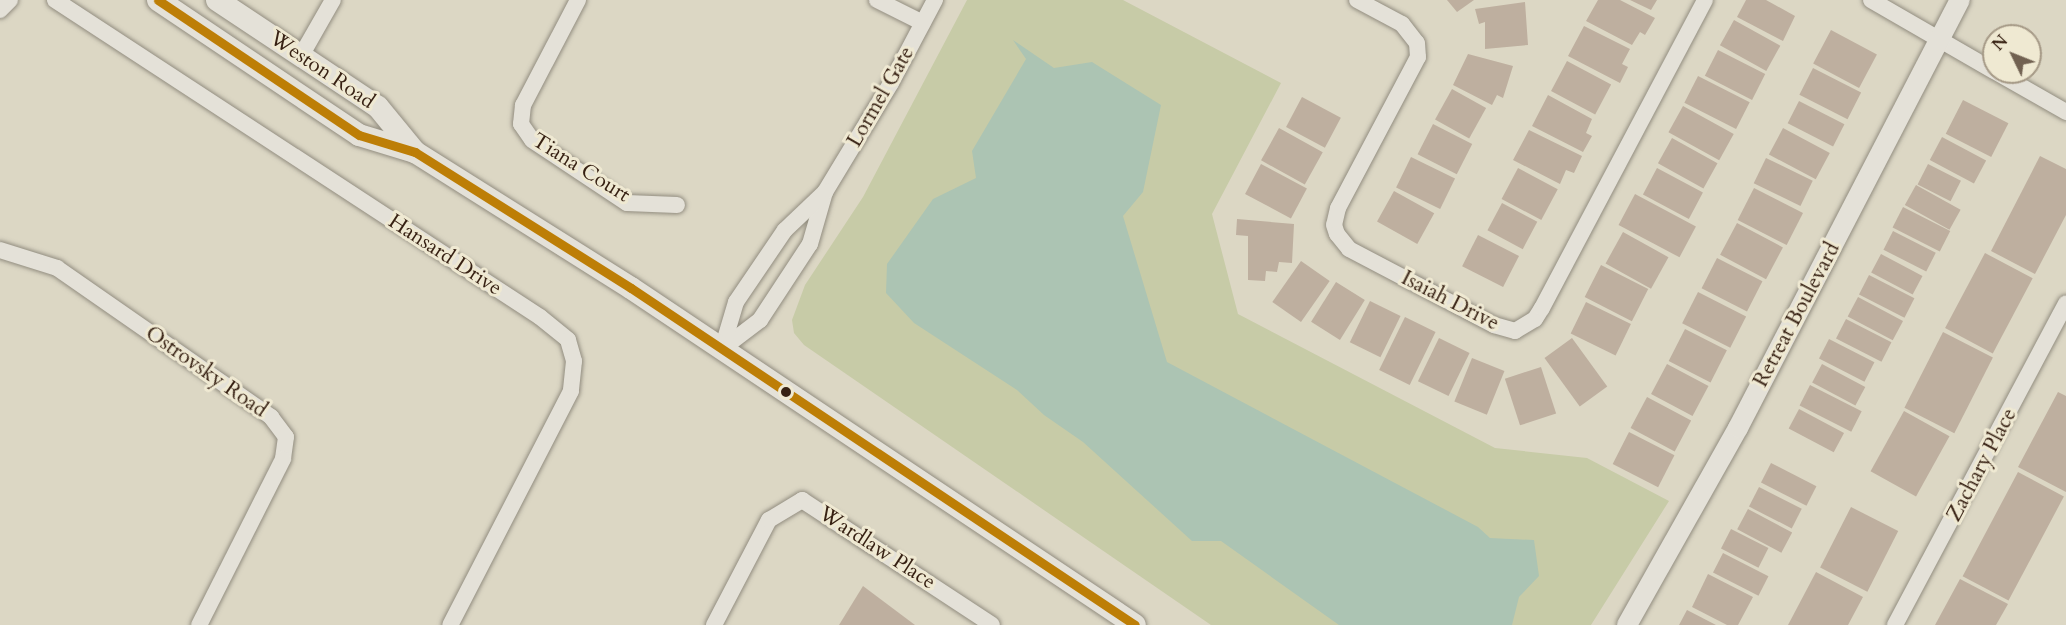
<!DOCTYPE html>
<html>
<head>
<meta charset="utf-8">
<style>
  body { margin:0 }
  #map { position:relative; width:2066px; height:625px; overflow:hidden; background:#dcd7c4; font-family:Cardo,serif }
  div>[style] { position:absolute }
  .green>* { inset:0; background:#c7cba7 }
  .water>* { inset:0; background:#acc4b3 }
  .building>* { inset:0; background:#beaf9f; transform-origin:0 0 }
  .roads { filter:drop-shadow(0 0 2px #928d80) drop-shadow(0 0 2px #928d80) }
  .minor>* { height:16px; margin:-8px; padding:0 8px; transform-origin:8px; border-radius:8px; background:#e4e1d8 }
  .tertiary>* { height:20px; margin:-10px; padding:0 10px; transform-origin:10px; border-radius:10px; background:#e4e1d8 }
  .secondary>* { height:22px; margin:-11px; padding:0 11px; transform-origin:11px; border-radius:11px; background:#e4e1d8 }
  .bus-1>* { height:9px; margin:-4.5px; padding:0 4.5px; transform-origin:4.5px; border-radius:4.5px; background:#bd7e06 }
  .dots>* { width:16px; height:16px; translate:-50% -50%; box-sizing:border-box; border:3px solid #efe9d2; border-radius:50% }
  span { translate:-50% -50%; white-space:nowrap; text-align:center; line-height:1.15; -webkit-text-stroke:6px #efe9d2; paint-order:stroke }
  .street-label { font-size:21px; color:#372113 }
  .north { position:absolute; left:1982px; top:24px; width:60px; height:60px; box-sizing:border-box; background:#efe9d2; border:2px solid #a59986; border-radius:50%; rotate:313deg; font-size:16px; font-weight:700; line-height:24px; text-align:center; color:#372113 }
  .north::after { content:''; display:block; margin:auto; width:21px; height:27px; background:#716151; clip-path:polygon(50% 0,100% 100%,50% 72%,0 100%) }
</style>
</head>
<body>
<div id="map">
  <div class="green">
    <div style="clip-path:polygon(967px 0,1123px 0,1281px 83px,1212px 214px,1238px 314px,1495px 448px,1587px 458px,1669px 501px,1591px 625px,1211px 625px,804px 345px,794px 333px,792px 320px,805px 285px,863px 197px)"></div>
  </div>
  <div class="water">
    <div style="clip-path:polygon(1013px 40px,1054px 68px,1092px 62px,1161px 105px,1143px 192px,1123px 216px,1167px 362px,1478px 527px,1490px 538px,1534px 540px,1539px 576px,1519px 597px,1512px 625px,1339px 625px,1221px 541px,1192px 541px,1083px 442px,1044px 415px,1017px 390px,914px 323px,886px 293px,887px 264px,933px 199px,976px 178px,972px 151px,1026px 59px)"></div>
  </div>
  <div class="building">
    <div style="clip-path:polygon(1447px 0,1474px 0,1457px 12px)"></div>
    <div style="clip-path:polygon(1598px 0,1620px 0,1655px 18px,1645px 35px,1640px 32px,1632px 45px,1586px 21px)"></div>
    <div style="clip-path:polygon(1630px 0,1657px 0,1651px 10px)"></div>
    <div style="clip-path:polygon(1746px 0,1766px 0,1795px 16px,1783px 41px,1737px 17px)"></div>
    <div style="clip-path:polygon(1525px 2px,1528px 45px,1485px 49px,1485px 22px,1479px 24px,1475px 9px)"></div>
    <div style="left:1734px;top:20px;width:53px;height:29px;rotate:29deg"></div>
    <div style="clip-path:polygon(1584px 26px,1630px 49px,1622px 64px,1628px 67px,1620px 83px,1568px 56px)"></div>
    <div style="left:1831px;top:30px;width:52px;height:38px;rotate:28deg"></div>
    <div style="left:1718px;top:50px;width:53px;height:29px;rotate:27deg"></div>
    <div style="clip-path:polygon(1468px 54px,1513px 66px,1503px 98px,1497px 95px,1492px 105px,1453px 85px)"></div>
    <div style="left:1567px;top:61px;width:50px;height:34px;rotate:28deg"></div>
    <div style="left:1813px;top:68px;width:54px;height:30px;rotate:27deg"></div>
    <div style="left:1698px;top:76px;width:58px;height:30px;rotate:27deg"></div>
    <div style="left:1452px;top:89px;width:39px;height:35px;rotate:29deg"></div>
    <div style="clip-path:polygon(1548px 95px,1592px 119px,1586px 133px,1592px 136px,1583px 152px,1532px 126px)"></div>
    <div style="left:1302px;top:97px;width:44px;height:34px;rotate:28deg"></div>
    <div style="left:1963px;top:100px;width:51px;height:38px;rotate:27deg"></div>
    <div style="left:1799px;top:101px;width:51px;height:25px;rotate:27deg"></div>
    <div style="left:1683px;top:106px;width:58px;height:30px;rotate:29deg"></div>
    <div style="left:1433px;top:124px;width:44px;height:34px;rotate:27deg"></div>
    <div style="left:1279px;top:128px;width:50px;height:37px;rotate:29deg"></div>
    <div style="left:1783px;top:128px;width:53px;height:30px;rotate:28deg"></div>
    <div style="clip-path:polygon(1529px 130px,1582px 156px,1574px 173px,1566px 170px,1560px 184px,1513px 160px)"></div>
    <div style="left:1942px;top:137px;width:50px;height:26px;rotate:28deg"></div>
    <div style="left:1672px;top:138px;width:52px;height:29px;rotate:29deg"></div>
    <div style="clip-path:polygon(2040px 156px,2066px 169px,2066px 215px,2035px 274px,1991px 251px)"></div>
    <div style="left:1411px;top:157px;width:49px;height:34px;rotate:26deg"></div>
    <div style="left:1766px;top:158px;width:52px;height:28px;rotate:26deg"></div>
    <div style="left:1261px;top:164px;width:52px;height:34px;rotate:28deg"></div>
    <div style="left:1928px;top:164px;width:37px;height:23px;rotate:27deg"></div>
    <div style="left:1518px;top:168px;width:45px;height:35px;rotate:28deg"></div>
    <div style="left:1657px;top:168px;width:52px;height:30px;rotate:28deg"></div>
    <div style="left:1916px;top:185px;width:51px;height:23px;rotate:29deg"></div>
    <div style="left:1754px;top:188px;width:55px;height:36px;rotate:27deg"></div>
    <div style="left:1394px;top:191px;width:46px;height:35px;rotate:29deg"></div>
    <div style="left:1635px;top:194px;width:69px;height:35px;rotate:28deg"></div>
    <div style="left:1502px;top:203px;width:40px;height:31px;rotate:28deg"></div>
    <div style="left:1903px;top:207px;width:53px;height:23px;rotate:27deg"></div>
    <div style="clip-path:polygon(1237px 219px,1294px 224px,1292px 263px,1279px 262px,1277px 272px,1266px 271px,1265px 281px,1248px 280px,1248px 236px,1236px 235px)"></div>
    <div style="left:1737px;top:223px;width:52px;height:36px;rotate:28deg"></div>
    <div style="left:1893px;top:231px;width:48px;height:21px;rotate:27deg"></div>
    <div style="left:1623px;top:232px;width:52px;height:36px;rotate:29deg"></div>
    <div style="left:1478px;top:235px;width:46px;height:35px;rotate:27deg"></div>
    <div style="left:1985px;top:253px;width:54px;height:85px;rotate:28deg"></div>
    <div style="left:1881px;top:254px;width:47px;height:21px;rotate:28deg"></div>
    <div style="left:1717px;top:258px;width:51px;height:34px;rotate:27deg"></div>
    <div style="left:1301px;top:261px;width:35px;height:50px;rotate:35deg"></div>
    <div style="left:1601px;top:265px;width:53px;height:36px;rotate:27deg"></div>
    <div style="left:1869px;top:275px;width:51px;height:22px;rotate:27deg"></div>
    <div style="left:1336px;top:282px;width:34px;height:47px;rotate:32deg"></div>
    <div style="left:1698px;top:292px;width:54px;height:35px;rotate:27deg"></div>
    <div style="left:1858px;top:297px;width:51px;height:22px;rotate:28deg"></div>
    <div style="left:1370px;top:301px;width:34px;height:46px;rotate:26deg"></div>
    <div style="left:1586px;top:302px;width:50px;height:35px;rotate:26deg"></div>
    <div style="left:1405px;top:317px;width:34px;height:59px;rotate:26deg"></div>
    <div style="left:1846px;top:319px;width:51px;height:22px;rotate:27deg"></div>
    <div style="left:1685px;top:329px;width:47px;height:36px;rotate:27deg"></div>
    <div style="left:1943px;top:332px;width:56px;height:85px;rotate:27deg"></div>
    <div style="left:1439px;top:338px;width:34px;height:48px;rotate:26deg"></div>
    <div style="left:1572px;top:338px;width:60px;height:34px;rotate:54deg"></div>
    <div style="left:1829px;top:339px;width:51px;height:22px;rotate:27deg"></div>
    <div style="left:1472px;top:358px;width:35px;height:47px;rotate:22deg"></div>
    <div style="left:1667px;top:364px;width:47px;height:34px;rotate:28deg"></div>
    <div style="left:1822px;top:364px;width:49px;height:21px;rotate:28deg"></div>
    <div style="left:1541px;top:367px;width:49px;height:38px;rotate:72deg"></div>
    <div style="left:1810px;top:385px;width:58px;height:23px;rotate:27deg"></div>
    <div style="clip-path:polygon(2058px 392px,2066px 396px,2066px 492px,2018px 467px)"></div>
    <div style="left:1647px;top:397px;width:50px;height:35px;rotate:28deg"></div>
    <div style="left:1799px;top:409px;width:51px;height:22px;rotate:28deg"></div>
    <div style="left:1904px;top:411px;width:52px;height:69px;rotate:29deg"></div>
    <div style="left:1629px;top:432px;width:51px;height:36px;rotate:27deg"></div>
    <div style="left:1771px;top:463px;width:51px;height:22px;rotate:27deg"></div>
    <div style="left:2018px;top:472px;width:52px;height:118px;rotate:28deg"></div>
    <div style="left:1759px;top:487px;width:48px;height:22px;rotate:27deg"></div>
    <div style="left:1851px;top:507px;width:53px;height:68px;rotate:27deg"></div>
    <div style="left:1748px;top:509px;width:50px;height:23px;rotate:28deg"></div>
    <div style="left:1731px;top:529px;width:42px;height:22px;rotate:27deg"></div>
    <div style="left:1723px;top:553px;width:51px;height:22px;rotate:27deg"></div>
    <div style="clip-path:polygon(1816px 572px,1863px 597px,1848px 625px,1788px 625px)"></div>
    <div style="clip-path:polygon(1708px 574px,1753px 597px,1738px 625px,1727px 625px,1692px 607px)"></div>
    <div style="clip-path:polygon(1960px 579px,2008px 604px,1996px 625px,1935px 625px)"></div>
    <div style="clip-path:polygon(863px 586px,915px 625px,839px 625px)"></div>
    <div style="clip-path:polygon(1687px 610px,1716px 625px,1679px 625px)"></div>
  </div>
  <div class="roads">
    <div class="minor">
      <div style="left:55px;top:0;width:579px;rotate:33.17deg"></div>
      <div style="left:540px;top:317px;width:36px;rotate:39deg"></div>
      <div style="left:568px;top:340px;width:22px;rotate:74deg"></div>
      <div style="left:574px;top:361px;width:30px;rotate:96deg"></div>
      <div style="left:571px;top:391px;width:263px;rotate:117.3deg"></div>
      <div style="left:578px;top:0;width:119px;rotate:117.6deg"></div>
      <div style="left:523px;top:105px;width:19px;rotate:96deg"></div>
      <div style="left:521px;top:124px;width:19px;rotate:55deg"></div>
      <div style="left:532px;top:140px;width:114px;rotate:33.6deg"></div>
      <div style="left:627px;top:203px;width:50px;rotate:2.3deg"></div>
      <div style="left:877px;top:0;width:51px;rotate:26.6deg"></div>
      <div style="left:1357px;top:0;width:51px;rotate:28.1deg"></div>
      <div style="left:1402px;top:24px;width:24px;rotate:52deg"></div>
      <div style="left:1417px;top:43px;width:14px;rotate:86deg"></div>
      <div style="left:1418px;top:57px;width:171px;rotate:117.9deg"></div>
      <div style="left:1338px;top:208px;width:17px;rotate:103deg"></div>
      <div style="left:1334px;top:225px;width:9px;rotate:72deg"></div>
      <div style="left:1337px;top:234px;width:19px;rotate:51deg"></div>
      <div style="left:1349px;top:249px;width:164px;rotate:27.7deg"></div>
      <div style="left:1494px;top:325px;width:22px;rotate:16deg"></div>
      <div style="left:1515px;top:331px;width:23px;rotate:-31deg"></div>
      <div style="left:1535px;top:319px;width:13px;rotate:-58deg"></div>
      <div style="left:1542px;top:308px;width:348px;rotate:-62.1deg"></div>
      <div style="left:1871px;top:0;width:142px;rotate:30deg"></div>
      <div style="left:0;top:10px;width:14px;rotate:-45deg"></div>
      <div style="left:301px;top:56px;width:64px;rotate:-60.3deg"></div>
      <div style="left:1996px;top:72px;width:81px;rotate:29.7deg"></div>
      <div style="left:0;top:250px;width:60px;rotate:17.5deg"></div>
      <div style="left:57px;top:268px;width:261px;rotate:34.8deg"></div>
      <div style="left:271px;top:417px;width:25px;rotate:53deg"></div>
      <div style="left:286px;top:437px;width:22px;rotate:98deg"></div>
      <div style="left:283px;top:459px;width:186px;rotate:116.8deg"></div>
      <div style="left:722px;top:349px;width:48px;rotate:-37.3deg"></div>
      <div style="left:760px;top:320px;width:91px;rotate:-56.7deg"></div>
      <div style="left:810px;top:244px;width:54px;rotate:-73.9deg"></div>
      <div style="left:825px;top:192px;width:127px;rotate:-58.8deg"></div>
      <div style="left:891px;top:83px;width:94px;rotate:-62.1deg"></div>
      <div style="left:722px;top:349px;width:49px;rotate:-73.4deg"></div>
      <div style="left:736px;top:302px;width:87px;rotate:-55.8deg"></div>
      <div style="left:785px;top:230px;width:55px;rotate:-43.5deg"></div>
      <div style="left:714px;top:625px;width:119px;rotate:-62.4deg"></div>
      <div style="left:769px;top:520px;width:39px;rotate:-31deg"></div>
      <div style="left:802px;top:500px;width:227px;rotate:33.3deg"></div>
      <div style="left:1895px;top:625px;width:364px;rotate:-62deg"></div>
    </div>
    <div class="tertiary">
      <div style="left:1627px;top:625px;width:226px;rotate:-60.6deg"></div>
      <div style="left:1738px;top:428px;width:482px;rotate:-62.6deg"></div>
    </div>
    <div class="secondary">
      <div style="left:158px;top:0;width:242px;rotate:33.9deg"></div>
      <div style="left:359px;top:135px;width:59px;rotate:16.9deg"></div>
      <div style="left:415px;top:152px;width:255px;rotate:32.2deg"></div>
      <div style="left:631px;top:288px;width:606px;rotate:33.77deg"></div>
      <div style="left:217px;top:0;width:193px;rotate:33.6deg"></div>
      <div style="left:378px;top:107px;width:58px;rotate:50.6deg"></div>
    </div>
  </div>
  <div class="bus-1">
    <div style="left:158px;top:0;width:242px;rotate:33.9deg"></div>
    <div style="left:359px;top:135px;width:59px;rotate:16.9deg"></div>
    <div style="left:415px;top:152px;width:255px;rotate:32.2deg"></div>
    <div style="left:631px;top:288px;width:606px;rotate:33.77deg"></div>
  </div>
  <div class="dots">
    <div style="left:786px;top:392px;background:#372113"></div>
  </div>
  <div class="street-label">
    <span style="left:322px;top:70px;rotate:34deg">Weston Road</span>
    <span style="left:881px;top:97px;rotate:-60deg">Lormel Gate</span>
    <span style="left:581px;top:168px;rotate:32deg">Tiana Court</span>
    <span style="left:445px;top:255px;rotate:33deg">Hansard Drive</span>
    <span style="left:1450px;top:301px;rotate:27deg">Isaiah Drive</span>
    <span style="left:1797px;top:315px;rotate:-62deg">Retreat Boulevard</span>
    <span style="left:206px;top:372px;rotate:35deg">Ostrovsky Road</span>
    <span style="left:1982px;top:465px;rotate:-62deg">Zachary Place</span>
    <span style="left:877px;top:548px;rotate:33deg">Wardlaw Place</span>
  </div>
  <div class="north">N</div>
</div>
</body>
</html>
